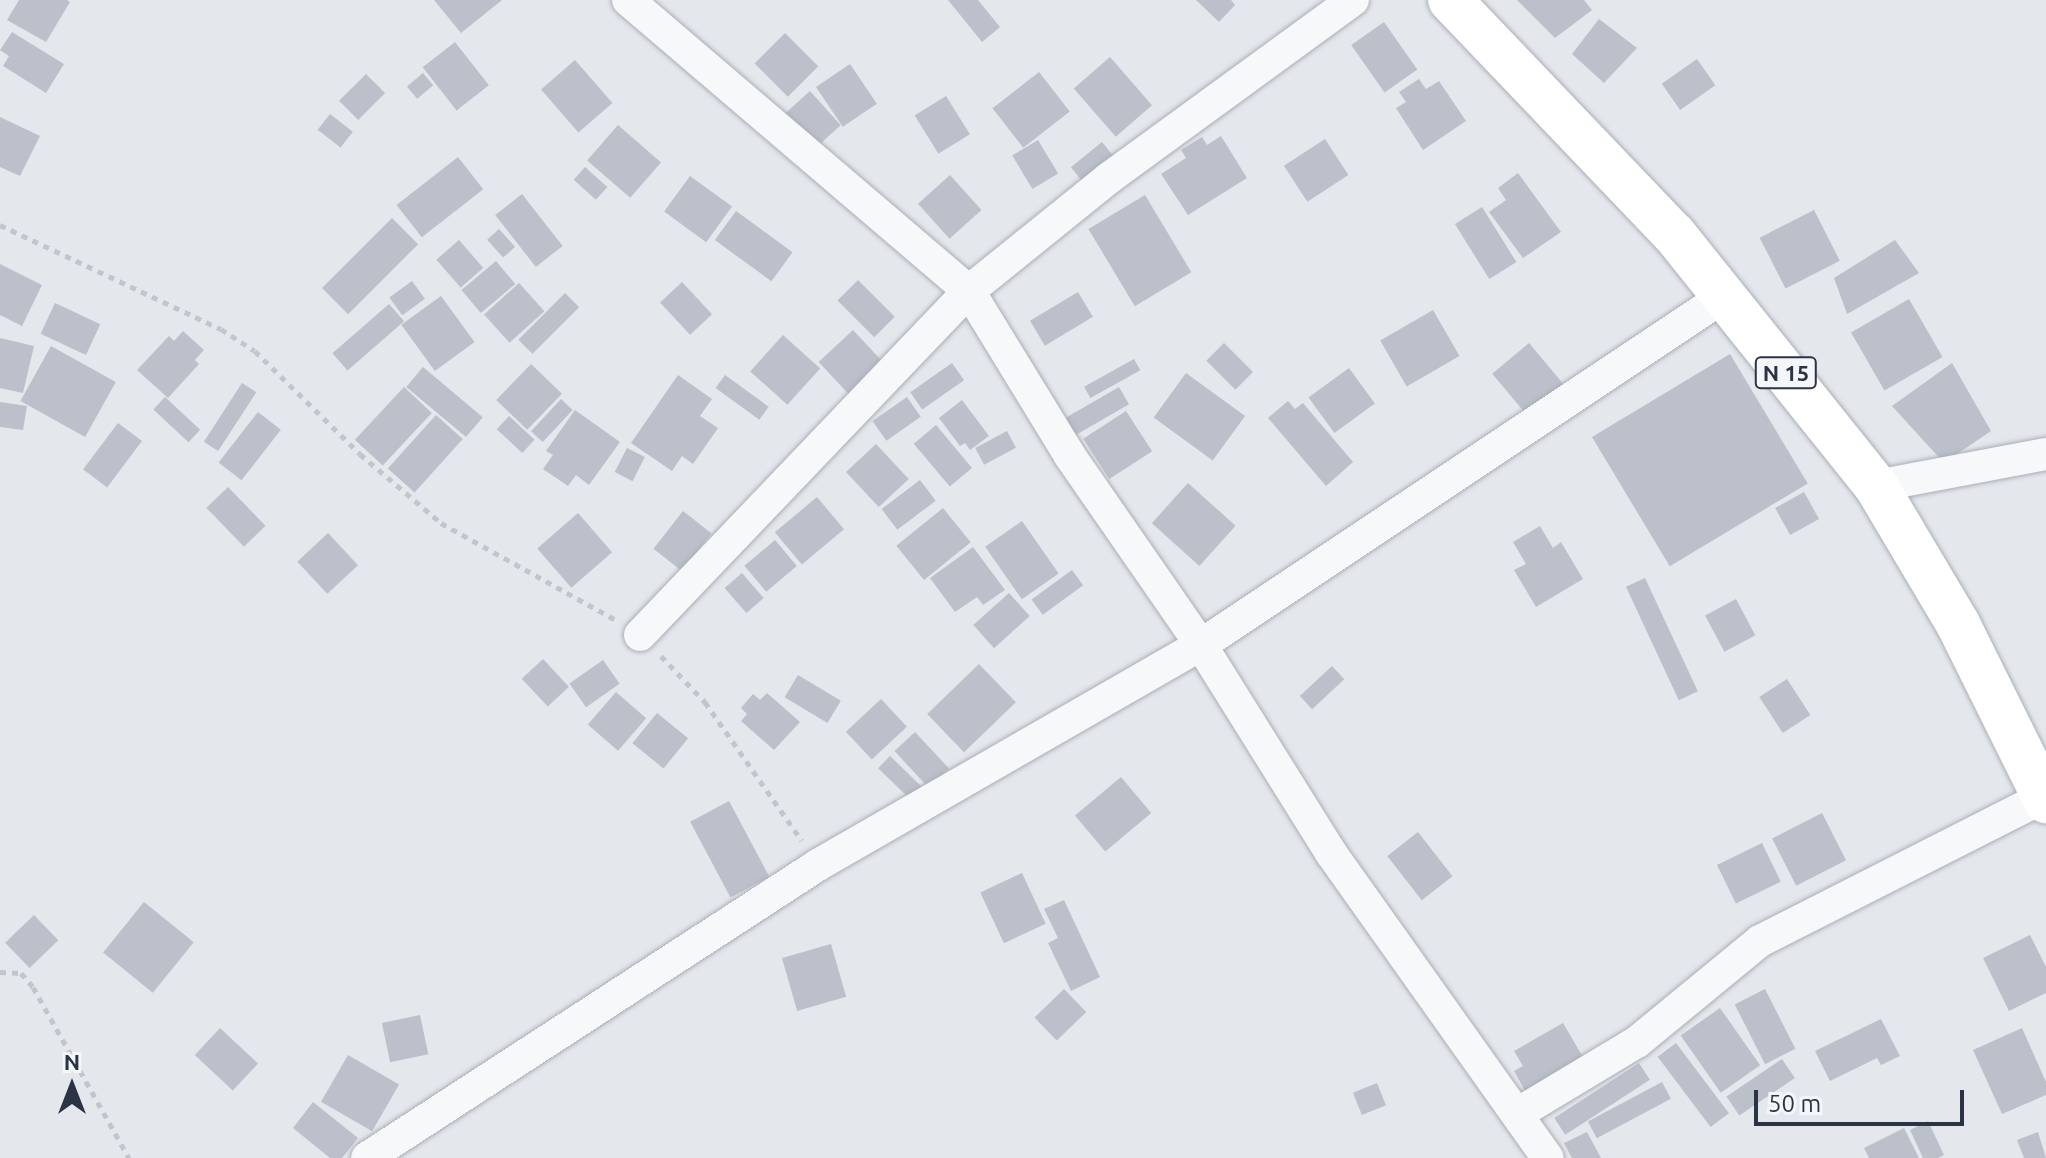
<!DOCTYPE html>
<html>
<head>
<meta charset="utf-8">
<style>
  body { margin:0 }
  #map { position:relative; width:2046px; height:1158px; overflow:hidden; background:#e4e7ec; font-family:Ubuntu,sans-serif }
  div>[style] { position:absolute }
  .building>* { inset:0; background:#bbc0ca; transform-origin:0 0 }
  .path>* { height:5px; margin-top:-2.5px; transform-origin:0; background:repeating-linear-gradient(90deg,#c2c5cb 0 6px,transparent 0 12px) }
  .roads { filter:drop-shadow(0 0 2px #a9aeb7) drop-shadow(0 0 2px #a9aeb7) }
  .street>* { height:32px; margin:-16px; padding:0 16px; transform-origin:16px; border-radius:16px; background:#f7f8fa }
  .highway>* { height:44px; margin:-22px; padding:0 22px; transform-origin:22px; border-radius:22px; background:#fff }
  span { translate:-50% -50%; white-space:nowrap; text-align:center; line-height:1.15; -webkit-text-stroke:6px #f4f6f9; paint-order:stroke }
  .shield-label span { padding:2px 6px; background:#f4f6f9; border:2px solid; border-radius:6px; -webkit-text-stroke-width:0 }
  .shield-label { font-size:22px; color:#2b3445; font-weight:700 }
  .north { position:absolute; left:32px; top:1046px; width:80px; height:80px; -webkit-text-stroke:6px #f4f6f9; paint-order:stroke; rotate:0deg; font-size:22px; font-weight:700; line-height:32px; text-align:center; color:#2b3445 }
  .north::after { content:''; display:block; margin:auto; width:28px; height:36px; background:#2b3445; clip-path:polygon(50% 0,100% 100%,50% 72%,0 100%) }
  .scale { position:absolute; left:1754px; top:1090px; width:210px; height:36px; box-sizing:border-box; border:4px solid #2b3445; border-top:0; padding-left:10px; font-size:24px; line-height:28px; white-space:nowrap; color:#2b3445; -webkit-text-stroke:6px #f4f6f9; paint-order:stroke }
</style>
</head>
<body>
<div id="map">
  <div class="building">
    <div style="clip-path:polygon(19px 0,67px 0,70px 2px,46px 42px,7px 20px)"></div>
    <div style="clip-path:polygon(434px 0,502px 0,461px 33px)"></div>
    <div style="clip-path:polygon(948px 0,978px 0,1000px 27px,982px 42px)"></div>
    <div style="clip-path:polygon(1196px 0,1231px 0,1235px 5px,1219px 22px)"></div>
    <div style="clip-path:polygon(1517px 0,1584px 0,1592px 10px,1555px 38px)"></div>
    <div style="clip-path:polygon(1599px 19px,1637px 48px,1604px 83px,1572px 54px)"></div>
    <div style="left:1384px;top:22px;width:58px;height:40px;rotate:55deg"></div>
    <div style="clip-path:polygon(12px 32px,64px 64px,46px 93px,3px 66px,9px 56px,0 50px)"></div>
    <div style="left:785px;top:33px;width:47px;height:43px;rotate:45deg"></div>
    <div style="left:455px;top:42px;width:55px;height:41px;rotate:52deg"></div>
    <div style="left:1110px;top:57px;width:64px;height:48px;rotate:49deg"></div>
    <div style="left:1697px;top:59px;width:32px;height:43px;rotate:55deg"></div>
    <div style="left:575px;top:60px;width:57px;height:45px;rotate:49deg"></div>
    <div style="left:850px;top:64px;width:48px;height:41px;rotate:56deg"></div>
    <div style="left:1039px;top:72px;width:50px;height:59px;rotate:52deg"></div>
    <div style="left:423px;top:73px;width:16px;height:21px;rotate:50deg"></div>
    <div style="left:366px;top:74px;width:27px;height:38px;rotate:45deg"></div>
    <div style="clip-path:polygon(1419px 79px,1426px 89px,1439px 81px,1466px 121px,1423px 150px,1396px 108px,1406px 102px,1399px 92px)"></div>
    <div style="left:810px;top:91px;width:46px;height:35px;rotate:48deg"></div>
    <div style="left:946px;top:96px;width:45px;height:37px;rotate:58deg"></div>
    <div style="left:330px;top:114px;width:29px;height:20px;rotate:38deg"></div>
    <div style="clip-path:polygon(0 117px,40px 136px,20px 176px,0 167px)"></div>
    <div style="left:618px;top:125px;width:57px;height:47px;rotate:41deg"></div>
    <div style="clip-path:polygon(1221px 136px,1247px 178px,1188px 215px,1161px 174px,1186px 158px,1181px 150px,1202px 137px,1207px 145px)"></div>
    <div style="left:1325px;top:139px;width:43px;height:49px;rotate:57deg"></div>
    <div style="left:1038px;top:140px;width:39px;height:30px;rotate:59deg"></div>
    <div style="left:1102px;top:142px;width:26px;height:40px;rotate:51deg"></div>
    <div style="left:458px;top:157px;width:41px;height:78px;rotate:52deg"></div>
    <div style="left:585px;top:167px;width:30px;height:17px;rotate:42deg"></div>
    <div style="clip-path:polygon(1518px 173px,1561px 232px,1523px 258px,1489px 212px,1506px 200px,1498px 188px)"></div>
    <div style="left:950px;top:175px;width:47px;height:43px;rotate:48deg"></div>
    <div style="left:690px;top:176px;width:52px;height:44px;rotate:36deg"></div>
    <div style="left:522px;top:194px;width:66px;height:34px;rotate:52deg"></div>
    <div style="left:1145px;top:195px;width:90px;height:66px;rotate:59deg"></div>
    <div style="left:1482px;top:207px;width:65px;height:32px;rotate:58deg"></div>
    <div style="left:1814px;top:210px;width:57px;height:61px;rotate:63deg"></div>
    <div style="left:736px;top:211px;width:70px;height:36px;rotate:36deg"></div>
    <div style="left:392px;top:218px;width:37px;height:99px;rotate:45deg"></div>
    <div style="left:499px;top:229px;width:24px;height:16px;rotate:48deg"></div>
    <div style="left:459px;top:240px;width:37px;height:30px;rotate:49deg"></div>
    <div style="clip-path:polygon(1895px 240px,1919px 273px,1847px 314px,1834px 278px)"></div>
    <div style="left:496px;top:261px;width:30px;height:45px;rotate:50deg"></div>
    <div style="clip-path:polygon(0 264px,42px 285px,22px 326px,0 315px)"></div>
    <div style="left:858px;top:280px;width:52px;height:29px;rotate:45deg"></div>
    <div style="left:412px;top:281px;width:22px;height:28px;rotate:54deg"></div>
    <div style="left:682px;top:282px;width:44px;height:30px;rotate:47deg"></div>
    <div style="left:519px;top:283px;width:38px;height:47px;rotate:48deg"></div>
    <div style="left:1078px;top:292px;width:29px;height:56px;rotate:59deg"></div>
    <div style="left:565px;top:293px;width:20px;height:66px;rotate:45deg"></div>
    <div style="left:441px;top:296px;width:57px;height:49px;rotate:54deg"></div>
    <div style="left:1909px;top:299px;width:67px;height:67px;rotate:60deg"></div>
    <div style="left:55px;top:303px;width:50px;height:34px;rotate:25deg"></div>
    <div style="left:389px;top:304px;width:23px;height:75px;rotate:49deg"></div>
    <div style="left:1433px;top:310px;width:53px;height:61px;rotate:60deg"></div>
    <div style="left:853px;top:330px;width:51px;height:47px;rotate:47deg"></div>
    <div style="clip-path:polygon(183px 331px,204px 350px,195px 360px,199px 364px,168px 398px,137px 370px,169px 336px,174px 341px)"></div>
    <div style="left:783px;top:335px;width:50px;height:49px;rotate:42deg"></div>
    <div style="clip-path:polygon(0 338px,34px 346px,23px 393px,0 388px)"></div>
    <div style="left:1224px;top:343px;width:41px;height:25px;rotate:45deg"></div>
    <div style="left:1529px;top:343px;width:56px;height:48px;rotate:50deg"></div>
    <div style="left:51px;top:346px;width:74px;height:63px;rotate:29deg"></div>
    <div style="left:1730px;top:354px;width:151px;height:161px;rotate:59deg"></div>
    <div style="left:1134px;top:359px;width:13px;height:57px;rotate:61deg"></div>
    <div style="left:952px;top:363px;width:21px;height:51px;rotate:55deg"></div>
    <div style="clip-path:polygon(1952px 363px,1991px 431px,1944px 463px,1892px 406px)"></div>
    <div style="left:531px;top:364px;width:43px;height:50px;rotate:44deg"></div>
    <div style="left:423px;top:367px;width:78px;height:26px;rotate:40deg"></div>
    <div style="left:1349px;top:368px;width:44px;height:50px;rotate:54deg"></div>
    <div style="left:1186px;top:373px;width:73px;height:55px;rotate:36deg"></div>
    <div style="clip-path:polygon(678px 375px,712px 399px,700px 416px,718px 428px,693px 464px,682px 456px,672px 471px,631px 443px)"></div>
    <div style="left:725px;top:375px;width:54px;height:16px;rotate:36deg"></div>
    <div style="left:242px;top:383px;width:17px;height:70px;rotate:33deg"></div>
    <div style="left:404px;top:387px;width:38px;height:72px;rotate:43deg"></div>
    <div style="left:1119px;top:387px;width:20px;height:63px;rotate:60deg"></div>
    <div style="left:165px;top:397px;width:48px;height:17px;rotate:43deg"></div>
    <div style="left:907px;top:397px;width:24px;height:42px;rotate:55deg"></div>
    <div style="left:561px;top:399px;width:16px;height:44px;rotate:43deg"></div>
    <div style="clip-path:polygon(962px 400px,989px 436px,970px 450px,965px 443px,960px 446px,939px 418px)"></div>
    <div style="clip-path:polygon(1288px 401px,1295px 409px,1303px 403px,1353px 462px,1326px 486px,1268px 418px)"></div>
    <div style="clip-path:polygon(0 402px,27px 406px,23px 430px,0 427px)"></div>
    <div style="clip-path:polygon(575px 410px,620px 442px,589px 485px,576px 475px,568px 486px,543px 469px,553px 455px,546px 451px)"></div>
    <div style="left:1126px;top:411px;width:48px;height:51px;rotate:57deg"></div>
    <div style="left:258px;top:412px;width:29px;height:64px;rotate:38deg"></div>
    <div style="left:436px;top:415px;width:36px;height:72px;rotate:42deg"></div>
    <div style="left:509px;top:416px;width:35px;height:18px;rotate:43deg"></div>
    <div style="left:118px;top:423px;width:30px;height:58px;rotate:37deg"></div>
    <div style="left:936px;top:425px;width:56px;height:29px;rotate:50deg"></div>
    <div style="left:1007px;top:431px;width:19px;height:36px;rotate:62deg"></div>
    <div style="left:876px;top:444px;width:48px;height:41px;rotate:47deg"></div>
    <div style="left:627px;top:448px;width:20px;height:27px;rotate:27deg"></div>
    <div style="left:920px;top:480px;width:26px;height:48px;rotate:53deg"></div>
    <div style="left:1188px;top:483px;width:64px;height:54px;rotate:42deg"></div>
    <div style="left:228px;top:487px;width:54px;height:30px;rotate:46deg"></div>
    <div style="left:1804px;top:492px;width:31px;height:33px;rotate:61deg"></div>
    <div style="left:817px;top:497px;width:42px;height:55px;rotate:50deg"></div>
    <div style="left:943px;top:508px;width:44px;height:60px;rotate:51deg"></div>
    <div style="left:683px;top:511px;width:36px;height:48px;rotate:38deg"></div>
    <div style="left:578px;top:513px;width:52px;height:54px;rotate:49deg"></div>
    <div style="left:1022px;top:521px;width:64px;height:45px;rotate:55deg"></div>
    <div style="clip-path:polygon(1540px 526px,1553px 548px,1561px 542px,1583px 579px,1536px 607px,1514px 570px,1526px 564px,1513px 542px)"></div>
    <div style="left:328px;top:533px;width:44px;height:42px;rotate:47deg"></div>
    <div style="left:775px;top:540px;width:34px;height:40px;rotate:50deg"></div>
    <div style="clip-path:polygon(973px 547px,1005px 590px,983px 605px,977px 597px,955px 612px,930px 578px)"></div>
    <div style="left:1072px;top:570px;width:19px;height:50px;rotate:54deg"></div>
    <div style="left:742px;top:573px;width:33px;height:23px;rotate:49deg"></div>
    <div style="left:1645px;top:578px;width:125px;height:21px;rotate:65deg"></div>
    <div style="left:1009px;top:593px;width:31px;height:48px;rotate:48deg"></div>
    <div style="left:1736px;top:599px;width:41px;height:35px;rotate:62deg"></div>
    <div style="left:543px;top:659px;width:38px;height:29px;rotate:47deg"></div>
    <div style="left:603px;top:660px;width:29px;height:41px;rotate:55deg"></div>
    <div style="left:979px;top:664px;width:53px;height:72px;rotate:46deg"></div>
    <div style="left:1332px;top:666px;width:18px;height:44px;rotate:47deg"></div>
    <div style="left:798px;top:675px;width:50px;height:26px;rotate:31deg"></div>
    <div style="left:1787px;top:679px;width:43px;height:33px;rotate:57deg"></div>
    <div style="left:616px;top:692px;width:40px;height:43px;rotate:41deg"></div>
    <div style="clip-path:polygon(767px 693px,800px 722px,774px 750px,741px 721px,747px 714px,741px 708px,753px 694px,760px 700px)"></div>
    <div style="left:881px;top:699px;width:38px;height:48px;rotate:47deg"></div>
    <div style="left:657px;top:713px;width:40px;height:39px;rotate:39deg"></div>
    <div style="left:915px;top:732px;width:50px;height:28px;rotate:47deg"></div>
    <div style="left:890px;top:756px;width:47px;height:17px;rotate:44deg"></div>
    <div style="left:1121px;top:777px;width:47px;height:60px;rotate:50deg"></div>
    <div style="left:729px;top:801px;width:86px;height:44px;rotate:62deg"></div>
    <div style="left:1822px;top:813px;width:53px;height:56px;rotate:63deg"></div>
    <div style="left:1418px;top:832px;width:56px;height:39px;rotate:52deg"></div>
    <div style="left:1762px;top:843px;width:43px;height:50px;rotate:64deg"></div>
    <div style="left:1022px;top:873px;width:56px;height:46px;rotate:65deg"></div>
    <div style="clip-path:polygon(1064px 900px,1100px 977px,1071px 991px,1048px 943px,1058px 938px,1044px 909px)"></div>
    <div style="left:144px;top:902px;width:64px;height:65px;rotate:39deg"></div>
    <div style="left:34px;top:915px;width:35px;height:40px;rotate:46deg"></div>
    <div style="clip-path:polygon(2030px 935px,2046px 967px,2046px 993px,2009px 1011px,1983px 958px)"></div>
    <div style="left:831px;top:944px;width:55px;height:51px;rotate:74deg"></div>
    <div style="left:1064px;top:989px;width:32px;height:41px;rotate:46deg"></div>
    <div style="left:1765px;top:989px;width:67px;height:34px;rotate:63deg"></div>
    <div style="left:1720px;top:1008px;width:70px;height:48px;rotate:55deg"></div>
    <div style="left:420px;top:1015px;width:40px;height:39px;rotate:78deg"></div>
    <div style="clip-path:polygon(1881px 1019px,1900px 1056px,1881px 1065px,1877px 1058px,1830px 1081px,1815px 1051px)"></div>
    <div style="clip-path:polygon(1563px 1023px,1587px 1064px,1529px 1098px,1514px 1071px,1523px 1066px,1514px 1051px)"></div>
    <div style="left:220px;top:1028px;width:52px;height:37px;rotate:43deg"></div>
    <div style="clip-path:polygon(2022px 1028px,2046px 1082px,2046px 1095px,2002px 1114px,1973px 1050px)"></div>
    <div style="left:1676px;top:1043px;width:88px;height:23px;rotate:53deg"></div>
    <div style="left:348px;top:1055px;width:59px;height:54px;rotate:30deg"></div>
    <div style="left:1782px;top:1059px;width:23px;height:67px;rotate:56deg"></div>
    <div style="left:1639px;top:1063px;width:20px;height:101px;rotate:57deg"></div>
    <div style="left:1662px;top:1082px;width:19px;height:84px;rotate:62deg"></div>
    <div style="left:1377px;top:1083px;width:24px;height:26px;rotate:68deg"></div>
    <div style="clip-path:polygon(313px 1102px,358px 1138px,342px 1158px,330px 1158px,293px 1128px)"></div>
    <div style="clip-path:polygon(1928px 1121px,1944px 1155px,1938px 1158px,1923px 1158px,1910px 1130px)"></div>
    <div style="clip-path:polygon(1904px 1128px,1919px 1158px,1869px 1158px,1864px 1148px)"></div>
    <div style="clip-path:polygon(1587px 1132px,1601px 1158px,1572px 1158px,1564px 1143px)"></div>
    <div style="clip-path:polygon(2038px 1132px,2046px 1158px,2024px 1158px,2017px 1140px)"></div>
  </div>
  <div class="path">
    <div style="left:0;top:225px;width:244px;rotate:25.2deg"></div>
    <div style="left:221px;top:329px;width:40px;rotate:32.9deg"></div>
    <div style="left:255px;top:351px;width:147px;rotate:44.4deg"></div>
    <div style="left:360px;top:454px;width:106px;rotate:40.4deg"></div>
    <div style="left:441px;top:523px;width:200px;rotate:29deg"></div>
    <div style="left:661px;top:656px;width:64px;rotate:46.3deg"></div>
    <div style="left:705px;top:702px;width:169px;rotate:55.1deg"></div>
    <div style="left:0;top:972px;width:21px;rotate:3deg"></div>
    <div style="left:21px;top:973px;width:18px;rotate:49deg"></div>
    <div style="left:33px;top:987px;width:196px;rotate:60.7deg"></div>
  </div>
  <div class="roads">
    <div class="street">
      <div style="left:628px;top:0;width:448px;rotate:40.5deg"></div>
      <div style="left:969px;top:291px;width:193px;rotate:58.5deg"></div>
      <div style="left:1070px;top:456px;width:230px;rotate:55.3deg"></div>
      <div style="left:1201px;top:645px;width:245px;rotate:58deg"></div>
      <div style="left:1331px;top:853px;width:374px;rotate:54.6deg"></div>
      <div style="left:1876px;top:486px;width:173px;rotate:-10.7deg"></div>
      <div style="left:640px;top:635px;width:476px;rotate:-46.3deg"></div>
      <div style="left:969px;top:291px;width:180px;rotate:-38.9deg"></div>
      <div style="left:1109px;top:178px;width:302px;rotate:-36.1deg"></div>
      <div style="left:1517px;top:1114px;width:140px;rotate:-31deg"></div>
      <div style="left:1637px;top:1042px;width:159px;rotate:-39.4deg"></div>
      <div style="left:1760px;top:941px;width:318px;rotate:-26.9deg"></div>
      <div style="left:367px;top:1158px;width:538px;rotate:-33.01deg"></div>
      <div style="left:818px;top:865px;width:442px;rotate:-29.9deg"></div>
      <div style="left:1201px;top:645px;width:627px;rotate:-33.69deg"></div>
    </div>
    <div class="highway">
      <div style="left:1450px;top:0;width:324px;rotate:46.3deg"></div>
      <div style="left:1674px;top:234px;width:323px;rotate:51.3deg"></div>
      <div style="left:1876px;top:486px;width:161px;rotate:59.3deg"></div>
      <div style="left:1958px;top:624px;width:198px;rotate:63.6deg"></div>
    </div>
  </div>
  <div class="shield-label">
    <span style="left:1786px;top:373px">N 15</span>
  </div>
  <div class="north">N</div>
  <div class="scale">50 m</div>
</div>
</body>
</html>
